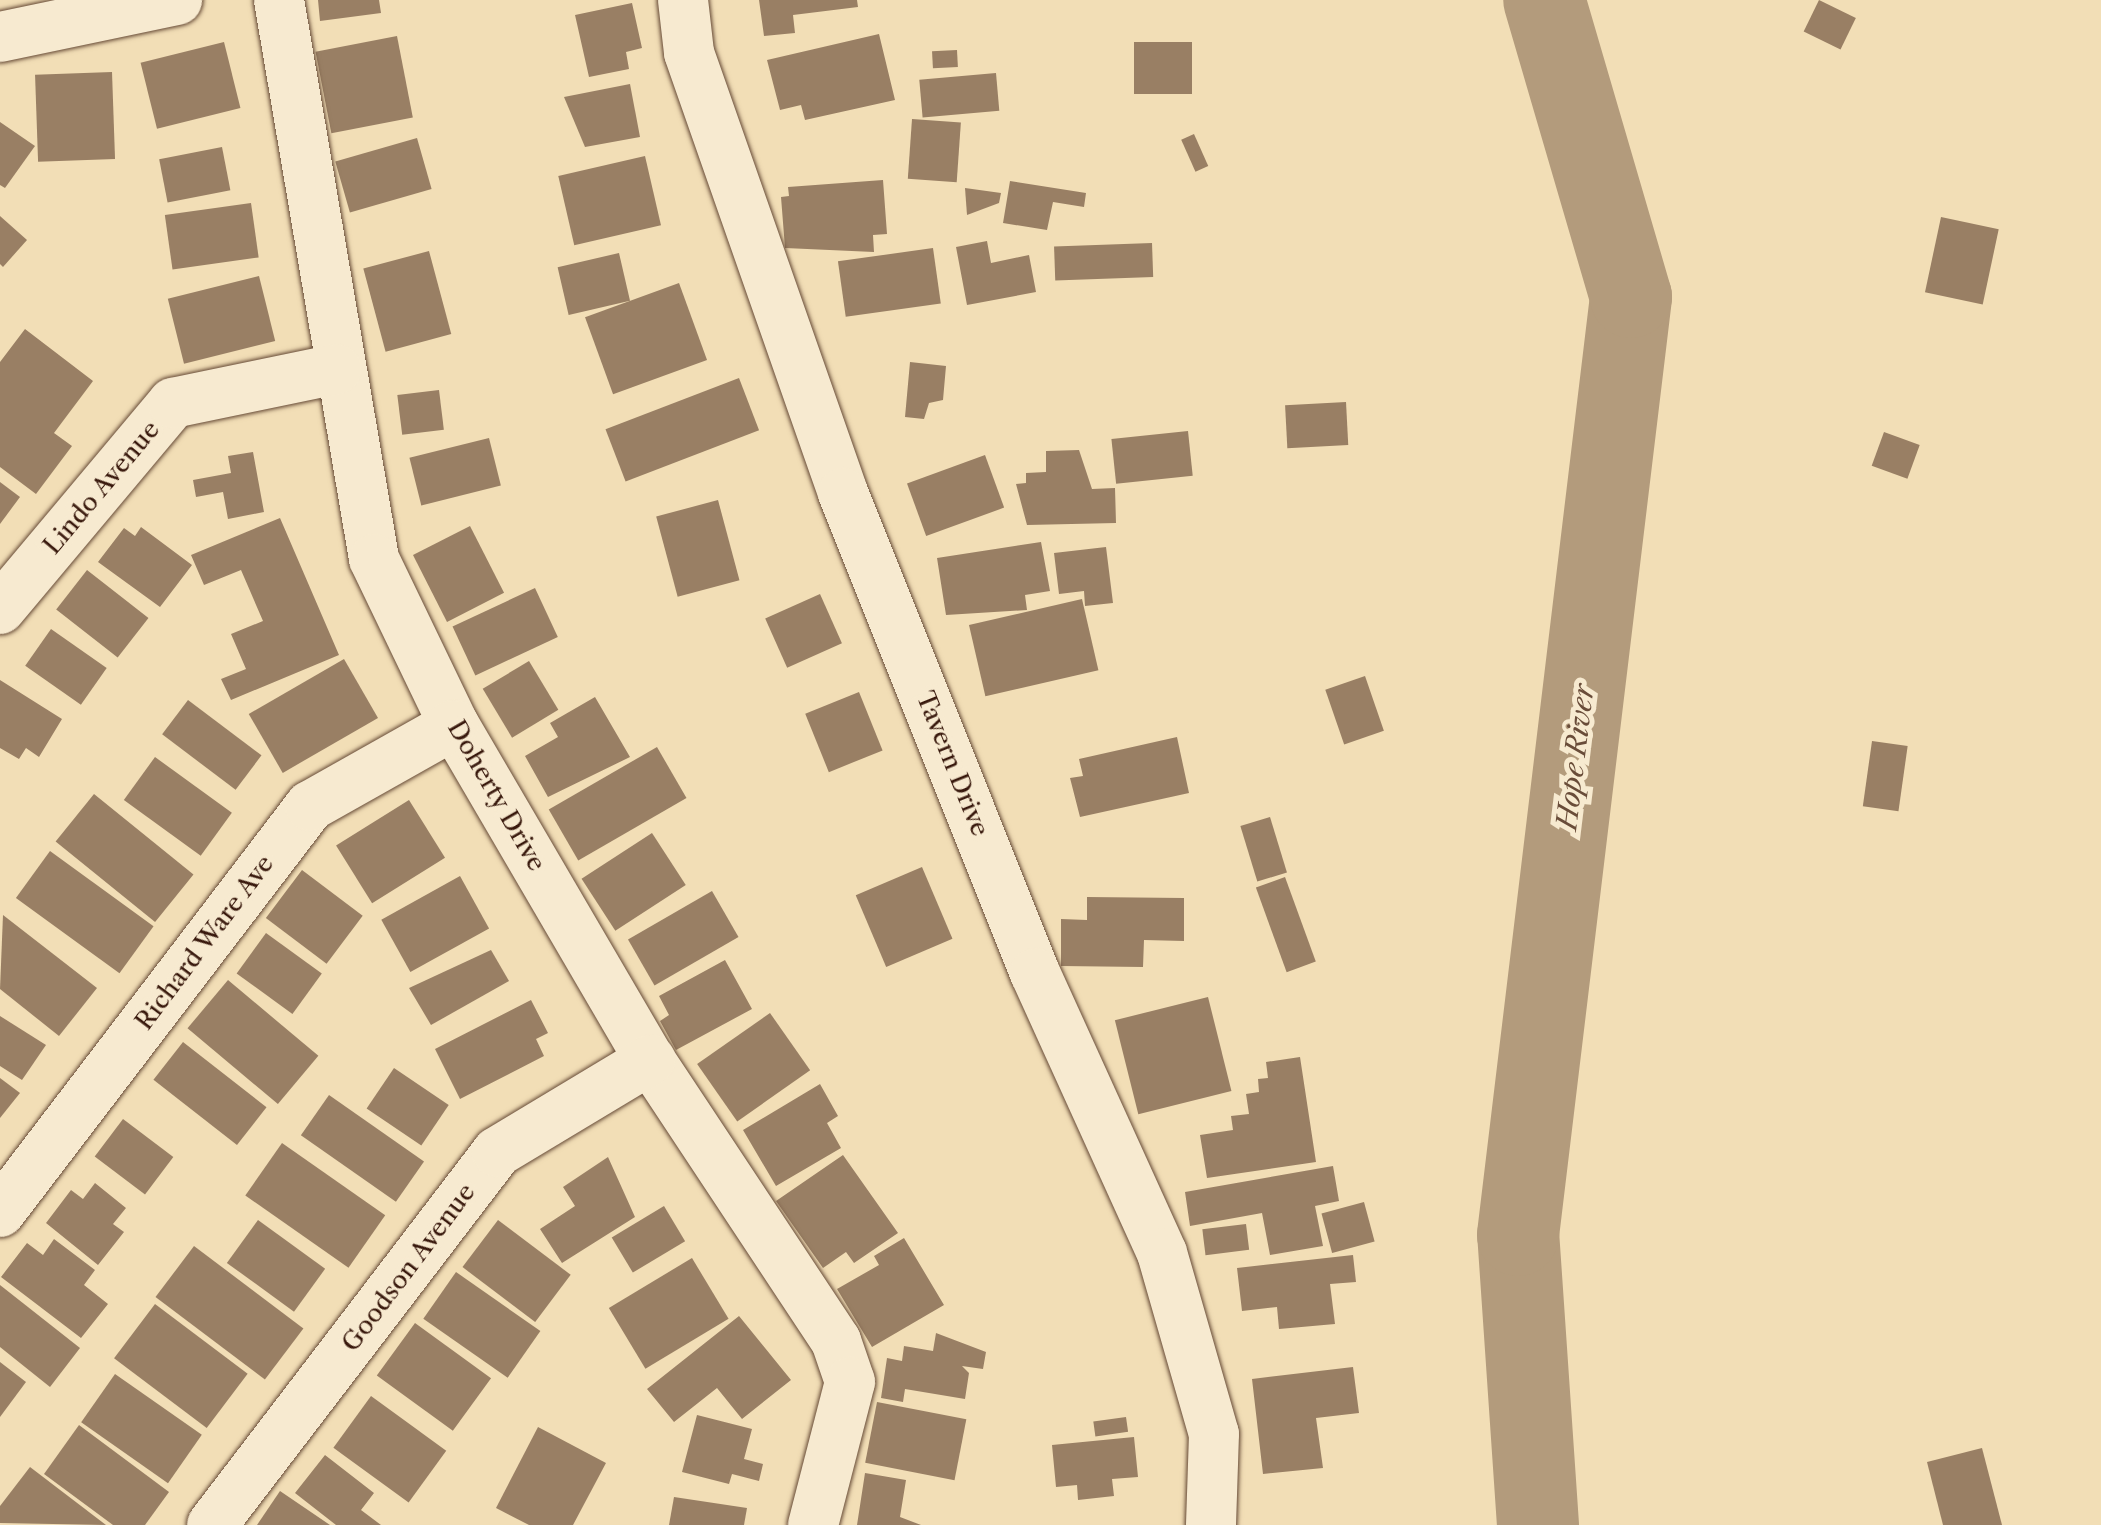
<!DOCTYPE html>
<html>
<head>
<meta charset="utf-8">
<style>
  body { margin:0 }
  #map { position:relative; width:2101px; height:1525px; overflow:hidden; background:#f2deb6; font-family:"Libre Caslon Text",serif }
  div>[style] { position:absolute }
  .river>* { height:82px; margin:-41px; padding:0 41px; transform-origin:41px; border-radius:41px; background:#b39b7c }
  .building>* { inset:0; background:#997f64; transform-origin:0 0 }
  .roads { filter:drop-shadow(0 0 2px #664a36) drop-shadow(0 0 2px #664a36) }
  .street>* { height:50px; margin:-25px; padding:0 25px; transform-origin:25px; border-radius:25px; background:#f7ead0 }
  span { translate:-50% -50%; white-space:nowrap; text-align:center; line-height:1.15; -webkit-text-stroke:10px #f7ead0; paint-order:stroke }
  .street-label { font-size:25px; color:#38180c }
  .water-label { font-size:28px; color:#694c39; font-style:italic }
</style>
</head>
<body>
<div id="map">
  <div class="river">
    <div style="left:1538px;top:1525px;width:291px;rotate:-93.9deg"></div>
    <div style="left:1518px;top:1235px;width:945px;rotate:-83.13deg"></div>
    <div style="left:1631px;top:297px;width:309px;rotate:-106.3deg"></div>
  </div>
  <div class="building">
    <div style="clip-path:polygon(318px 0,379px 0,381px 13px,320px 21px)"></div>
    <div style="clip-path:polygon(759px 0,857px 0,858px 7px,793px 15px,795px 33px,764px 36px)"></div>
    <div style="left:1819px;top:0;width:41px;height:35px;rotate:26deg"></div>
    <div style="clip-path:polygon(632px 3px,642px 48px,626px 52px,629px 69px,589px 77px,575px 15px)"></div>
    <div style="clip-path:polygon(879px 34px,895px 100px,805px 120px,801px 105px,780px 110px,767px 60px)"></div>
    <div style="left:397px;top:36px;width:83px;height:83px;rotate:79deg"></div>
    <div style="left:224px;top:42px;width:68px;height:86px;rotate:76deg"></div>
    <div style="left:1134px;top:42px;width:58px;height:52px"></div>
    <div style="left:957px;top:50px;width:17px;height:25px;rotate:87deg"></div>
    <div style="left:112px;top:72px;width:87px;height:77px;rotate:88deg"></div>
    <div style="left:996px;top:73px;width:38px;height:77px;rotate:85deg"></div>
    <div style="clip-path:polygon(630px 84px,640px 137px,585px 147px,564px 97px)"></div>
    <div style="left:912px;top:119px;width:49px;height:60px;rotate:4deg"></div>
    <div style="clip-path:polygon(0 122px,35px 146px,5px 188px,0 185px)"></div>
    <div style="left:1194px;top:134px;width:35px;height:14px;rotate:66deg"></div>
    <div style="left:417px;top:138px;width:53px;height:85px;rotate:74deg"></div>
    <div style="left:222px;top:147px;width:44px;height:64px;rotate:79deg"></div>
    <div style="left:645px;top:156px;width:71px;height:89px;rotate:77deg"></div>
    <div style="clip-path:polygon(883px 180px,887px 234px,873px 235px,874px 252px,785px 248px,781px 197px,789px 196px,788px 187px)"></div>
    <div style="clip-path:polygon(1010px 181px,1086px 193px,1084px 207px,1053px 202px,1047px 230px,1003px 223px)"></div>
    <div style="clip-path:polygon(965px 188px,1001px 193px,999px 203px,967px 215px)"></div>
    <div style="left:251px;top:203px;width:55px;height:87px;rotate:82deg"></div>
    <div style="clip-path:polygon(0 216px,27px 240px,3px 267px,0 264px)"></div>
    <div style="left:1941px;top:217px;width:59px;height:77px;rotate:12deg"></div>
    <div style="clip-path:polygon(987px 241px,991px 263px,1029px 255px,1036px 292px,967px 305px,956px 247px)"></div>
    <div style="left:1152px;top:243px;width:34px;height:98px;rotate:88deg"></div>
    <div style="left:933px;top:248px;width:56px;height:96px;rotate:82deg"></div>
    <div style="left:429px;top:251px;width:86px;height:68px;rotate:75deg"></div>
    <div style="left:619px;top:253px;width:49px;height:63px;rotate:77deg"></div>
    <div style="left:259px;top:276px;width:67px;height:94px;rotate:76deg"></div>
    <div style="left:679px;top:283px;width:82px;height:100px;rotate:70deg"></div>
    <div style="clip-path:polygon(25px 329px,93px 381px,54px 433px,72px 446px,36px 494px,0 467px,0 362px)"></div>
    <div style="clip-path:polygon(910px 362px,946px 366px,943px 400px,929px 403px,924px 419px,905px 417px)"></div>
    <div style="left:739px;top:378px;width:56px;height:143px;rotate:69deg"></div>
    <div style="left:439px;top:390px;width:40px;height:42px;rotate:83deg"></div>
    <div style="left:1346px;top:402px;width:43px;height:61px;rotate:87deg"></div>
    <div style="left:1188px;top:431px;width:45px;height:77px;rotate:84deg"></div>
    <div style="left:1884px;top:432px;width:38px;height:36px;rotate:20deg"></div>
    <div style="left:489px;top:438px;width:49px;height:82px;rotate:76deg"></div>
    <div style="clip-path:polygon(1079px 450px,1092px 489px,1115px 488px,1116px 523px,1027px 525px,1016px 484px,1026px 483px,1026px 473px,1046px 472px,1046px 451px)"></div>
    <div style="clip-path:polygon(253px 452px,264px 512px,228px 519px,223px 492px,196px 497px,193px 480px,231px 473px,228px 456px)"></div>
    <div style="left:985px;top:455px;width:56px;height:83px;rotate:70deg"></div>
    <div style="clip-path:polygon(0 482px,20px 497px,0 524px)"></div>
    <div style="left:718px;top:500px;width:83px;height:64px;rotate:75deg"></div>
    <div style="clip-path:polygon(280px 518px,339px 655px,231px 700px,221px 679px,246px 669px,231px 634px,263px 621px,241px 570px,204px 585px,191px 555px)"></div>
    <div style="left:470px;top:526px;width:75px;height:64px;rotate:63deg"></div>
    <div style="clip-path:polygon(141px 527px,192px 565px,160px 607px,98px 562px,124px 528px,135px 536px)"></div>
    <div style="clip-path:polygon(1041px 542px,1050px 591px,1025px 595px,1027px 610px,946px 615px,937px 558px)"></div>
    <div style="clip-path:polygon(1106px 547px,1113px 603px,1085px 606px,1084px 591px,1059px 594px,1054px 553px)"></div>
    <div style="left:87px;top:570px;width:78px;height:50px;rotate:38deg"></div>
    <div style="left:535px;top:588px;width:54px;height:91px;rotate:65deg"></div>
    <div style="left:820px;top:594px;width:54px;height:60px;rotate:66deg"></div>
    <div style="left:1082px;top:599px;width:73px;height:116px;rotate:77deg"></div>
    <div style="left:51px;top:629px;width:68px;height:45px;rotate:35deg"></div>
    <div style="left:344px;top:659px;width:68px;height:110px;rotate:60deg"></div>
    <div style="left:529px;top:661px;width:57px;height:54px;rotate:59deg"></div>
    <div style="left:1365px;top:676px;width:58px;height:42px;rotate:71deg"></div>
    <div style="clip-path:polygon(0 680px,62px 719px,39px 757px,26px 748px,19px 759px,0 748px)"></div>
    <div style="left:859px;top:692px;width:63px;height:58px;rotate:68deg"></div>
    <div style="clip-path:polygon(595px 697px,630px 757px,548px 797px,525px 756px,558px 737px,550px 723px)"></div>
    <div style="left:188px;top:700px;width:92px;height:43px;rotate:37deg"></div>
    <div style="clip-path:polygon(1177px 737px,1189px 793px,1080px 817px,1070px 778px,1083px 776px,1079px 759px)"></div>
    <div style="left:1872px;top:741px;width:36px;height:66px;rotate:8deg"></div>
    <div style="left:657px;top:747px;width:59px;height:125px;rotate:60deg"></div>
    <div style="left:155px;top:757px;width:95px;height:53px;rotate:36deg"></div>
    <div style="left:94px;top:794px;width:128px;height:61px;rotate:39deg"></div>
    <div style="left:409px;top:800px;width:68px;height:86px;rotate:58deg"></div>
    <div style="left:1270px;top:817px;width:58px;height:31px;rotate:73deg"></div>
    <div style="left:652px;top:833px;width:62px;height:84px;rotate:57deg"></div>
    <div style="left:50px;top:851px;width:128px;height:58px;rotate:36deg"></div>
    <div style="left:922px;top:867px;width:78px;height:72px;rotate:67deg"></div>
    <div style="left:302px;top:870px;width:76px;height:60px;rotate:37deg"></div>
    <div style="left:460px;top:876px;width:60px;height:90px;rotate:61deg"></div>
    <div style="left:1285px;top:877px;width:90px;height:31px;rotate:70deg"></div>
    <div style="left:712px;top:891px;width:53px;height:97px;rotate:60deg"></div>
    <div style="clip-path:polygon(1087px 897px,1184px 898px,1184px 941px,1144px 940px,1143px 967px,1061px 966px,1061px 919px,1087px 920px)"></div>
    <div style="clip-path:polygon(3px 915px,97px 988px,59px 1036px,0 989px)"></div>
    <div style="left:266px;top:933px;width:69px;height:50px;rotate:36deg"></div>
    <div style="clip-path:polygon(491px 950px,509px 981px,431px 1025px,409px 988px)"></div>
    <div style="clip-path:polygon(725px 960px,752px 1009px,676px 1050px,660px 1021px,669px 1015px,659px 996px)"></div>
    <div style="left:228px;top:980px;width:118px;height:63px;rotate:40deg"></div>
    <div style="left:1208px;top:997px;width:97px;height:96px;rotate:76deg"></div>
    <div style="clip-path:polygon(531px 1000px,548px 1033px,536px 1039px,544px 1056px,460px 1099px,435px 1049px)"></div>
    <div style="left:770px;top:1013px;width:70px;height:89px;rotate:55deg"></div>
    <div style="clip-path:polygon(0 1016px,46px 1045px,22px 1080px,0 1066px)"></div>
    <div style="left:183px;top:1042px;width:106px;height:48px;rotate:38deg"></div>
    <div style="clip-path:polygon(1300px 1057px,1316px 1162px,1207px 1178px,1200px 1135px,1233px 1130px,1231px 1116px,1249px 1114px,1246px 1094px,1259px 1092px,1258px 1079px,1268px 1078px,1266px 1062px)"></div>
    <div style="left:394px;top:1068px;width:66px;height:49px;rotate:34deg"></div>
    <div style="clip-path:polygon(0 1078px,20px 1093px,0 1118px)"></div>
    <div style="clip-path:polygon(820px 1084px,838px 1116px,827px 1123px,841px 1148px,776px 1186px,743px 1130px)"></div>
    <div style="left:329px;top:1095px;width:116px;height:49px;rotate:35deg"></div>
    <div style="left:123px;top:1119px;width:63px;height:47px;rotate:37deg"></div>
    <div style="left:282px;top:1143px;width:126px;height:64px;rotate:35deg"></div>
    <div style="clip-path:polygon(843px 1155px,898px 1233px,854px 1263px,846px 1252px,823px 1268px,776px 1201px)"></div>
    <div style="clip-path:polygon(608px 1157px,635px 1217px,562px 1263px,540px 1229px,575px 1206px,563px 1187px)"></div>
    <div style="clip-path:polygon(1333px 1166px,1339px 1201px,1315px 1206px,1323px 1246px,1270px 1255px,1262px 1213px,1190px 1226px,1185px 1192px)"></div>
    <div style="clip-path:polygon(95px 1183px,126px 1208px,113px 1224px,124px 1232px,98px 1265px,46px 1223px,71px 1190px,83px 1199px)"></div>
    <div style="left:1364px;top:1202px;width:41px;height:44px;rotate:75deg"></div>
    <div style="left:664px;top:1206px;width:41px;height:61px;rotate:59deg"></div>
    <div style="left:258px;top:1220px;width:83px;height:53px;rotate:36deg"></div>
    <div style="left:498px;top:1220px;width:91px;height:59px;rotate:37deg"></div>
    <div style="left:1246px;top:1224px;width:26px;height:44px;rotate:83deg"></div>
    <div style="clip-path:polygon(904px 1238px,944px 1305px,872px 1347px,837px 1289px,879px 1265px,874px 1256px)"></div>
    <div style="clip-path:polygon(54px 1239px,95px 1270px,84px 1285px,108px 1304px,81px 1338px,1px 1277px,27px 1243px,43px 1255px)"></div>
    <div style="left:194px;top:1246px;width:137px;height:64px;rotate:37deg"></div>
    <div style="clip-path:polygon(1353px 1255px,1356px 1282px,1330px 1284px,1335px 1324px,1279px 1329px,1277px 1307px,1242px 1311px,1237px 1268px)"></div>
    <div style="left:692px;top:1258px;width:71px;height:97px;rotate:59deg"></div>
    <div style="left:456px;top:1272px;width:103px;height:57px;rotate:35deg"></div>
    <div style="clip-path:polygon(0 1285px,80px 1348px,50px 1387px,0 1347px)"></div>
    <div style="left:155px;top:1304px;width:116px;height:68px;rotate:37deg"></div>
    <div style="clip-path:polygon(739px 1316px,791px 1380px,742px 1419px,717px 1388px,674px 1422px,647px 1389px)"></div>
    <div style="left:415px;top:1323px;width:94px;height:65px;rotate:36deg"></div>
    <div style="clip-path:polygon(936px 1333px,986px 1352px,983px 1369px,962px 1366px,969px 1373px,965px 1399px,905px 1389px,903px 1402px,881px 1398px,887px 1358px,902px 1361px,904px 1346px,933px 1351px)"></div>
    <div style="clip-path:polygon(0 1362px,26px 1382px,0 1417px)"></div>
    <div style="clip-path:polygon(1353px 1367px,1359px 1413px,1316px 1418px,1323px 1468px,1263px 1474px,1252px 1379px)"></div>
    <div style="left:115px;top:1374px;width:106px;height:59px;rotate:35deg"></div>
    <div style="left:371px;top:1396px;width:93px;height:64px;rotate:36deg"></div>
    <div style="left:877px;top:1402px;width:91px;height:62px;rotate:11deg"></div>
    <div style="clip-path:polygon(697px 1415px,752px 1429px,744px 1459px,763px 1464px,759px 1481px,732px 1474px,729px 1484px,682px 1472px)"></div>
    <div style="left:1126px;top:1417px;width:15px;height:33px;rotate:82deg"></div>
    <div style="clip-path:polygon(79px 1425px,169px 1492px,145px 1525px,113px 1525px,44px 1474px)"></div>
    <div style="clip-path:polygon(538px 1427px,606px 1463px,573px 1525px,529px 1525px,496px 1508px)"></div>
    <div style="clip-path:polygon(1134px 1437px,1138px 1477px,1112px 1479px,1114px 1496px,1078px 1500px,1077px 1485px,1056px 1487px,1052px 1445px)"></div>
    <div style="clip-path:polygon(1982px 1448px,2002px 1525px,1943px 1525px,1927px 1462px)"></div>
    <div style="clip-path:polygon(325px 1455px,374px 1493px,361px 1510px,381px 1525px,336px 1525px,295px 1493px)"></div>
    <div style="clip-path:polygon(30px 1467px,106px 1525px,0 1523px,0 1506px)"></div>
    <div style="clip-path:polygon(865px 1473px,906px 1480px,900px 1517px,921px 1525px,857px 1525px)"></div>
    <div style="clip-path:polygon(280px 1491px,330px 1525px,257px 1525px)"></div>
    <div style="clip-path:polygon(674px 1497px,747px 1508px,744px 1525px,669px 1525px)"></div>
  </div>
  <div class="roads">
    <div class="street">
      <div style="left:279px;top:0;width:567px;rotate:80.35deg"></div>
      <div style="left:374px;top:559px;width:184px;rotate:64.3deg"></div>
      <div style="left:454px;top:725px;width:388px;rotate:59.7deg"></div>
      <div style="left:650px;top:1060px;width:337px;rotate:56.5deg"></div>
      <div style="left:836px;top:1341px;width:43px;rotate:71.1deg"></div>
      <div style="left:850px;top:1382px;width:148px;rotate:104.5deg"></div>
      <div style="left:683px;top:0;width:53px;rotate:83.5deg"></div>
      <div style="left:689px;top:53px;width:466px;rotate:70.7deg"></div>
      <div style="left:843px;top:493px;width:517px;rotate:68.2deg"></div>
      <div style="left:1035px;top:973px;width:307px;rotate:65.6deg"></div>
      <div style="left:1162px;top:1253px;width:188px;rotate:74deg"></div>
      <div style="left:1214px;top:1434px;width:91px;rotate:91.9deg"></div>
      <div style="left:0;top:37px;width:181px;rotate:-11.8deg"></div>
      <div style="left:0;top:609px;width:269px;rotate:-50deg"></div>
      <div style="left:173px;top:403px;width:167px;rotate:-11.7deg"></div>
      <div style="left:0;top:1212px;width:511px;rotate:-52.64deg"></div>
      <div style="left:310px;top:806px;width:165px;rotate:-29.4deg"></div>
      <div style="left:212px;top:1525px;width:469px;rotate:-52.6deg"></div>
      <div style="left:497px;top:1152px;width:179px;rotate:-31deg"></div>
    </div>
  </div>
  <div class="street-label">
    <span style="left:102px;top:488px;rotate:-50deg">Lindo Avenue</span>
    <span style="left:952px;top:764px;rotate:68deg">Tavern Drive</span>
    <span style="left:496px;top:796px;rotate:60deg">Doherty Drive</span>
    <span style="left:205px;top:943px;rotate:-53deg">Richard Ware Ave</span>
    <span style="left:409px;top:1268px;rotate:-53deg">Goodson Avenue</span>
  </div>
  <div class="water-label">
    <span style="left:1575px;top:757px;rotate:-83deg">Hope River</span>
  </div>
</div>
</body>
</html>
